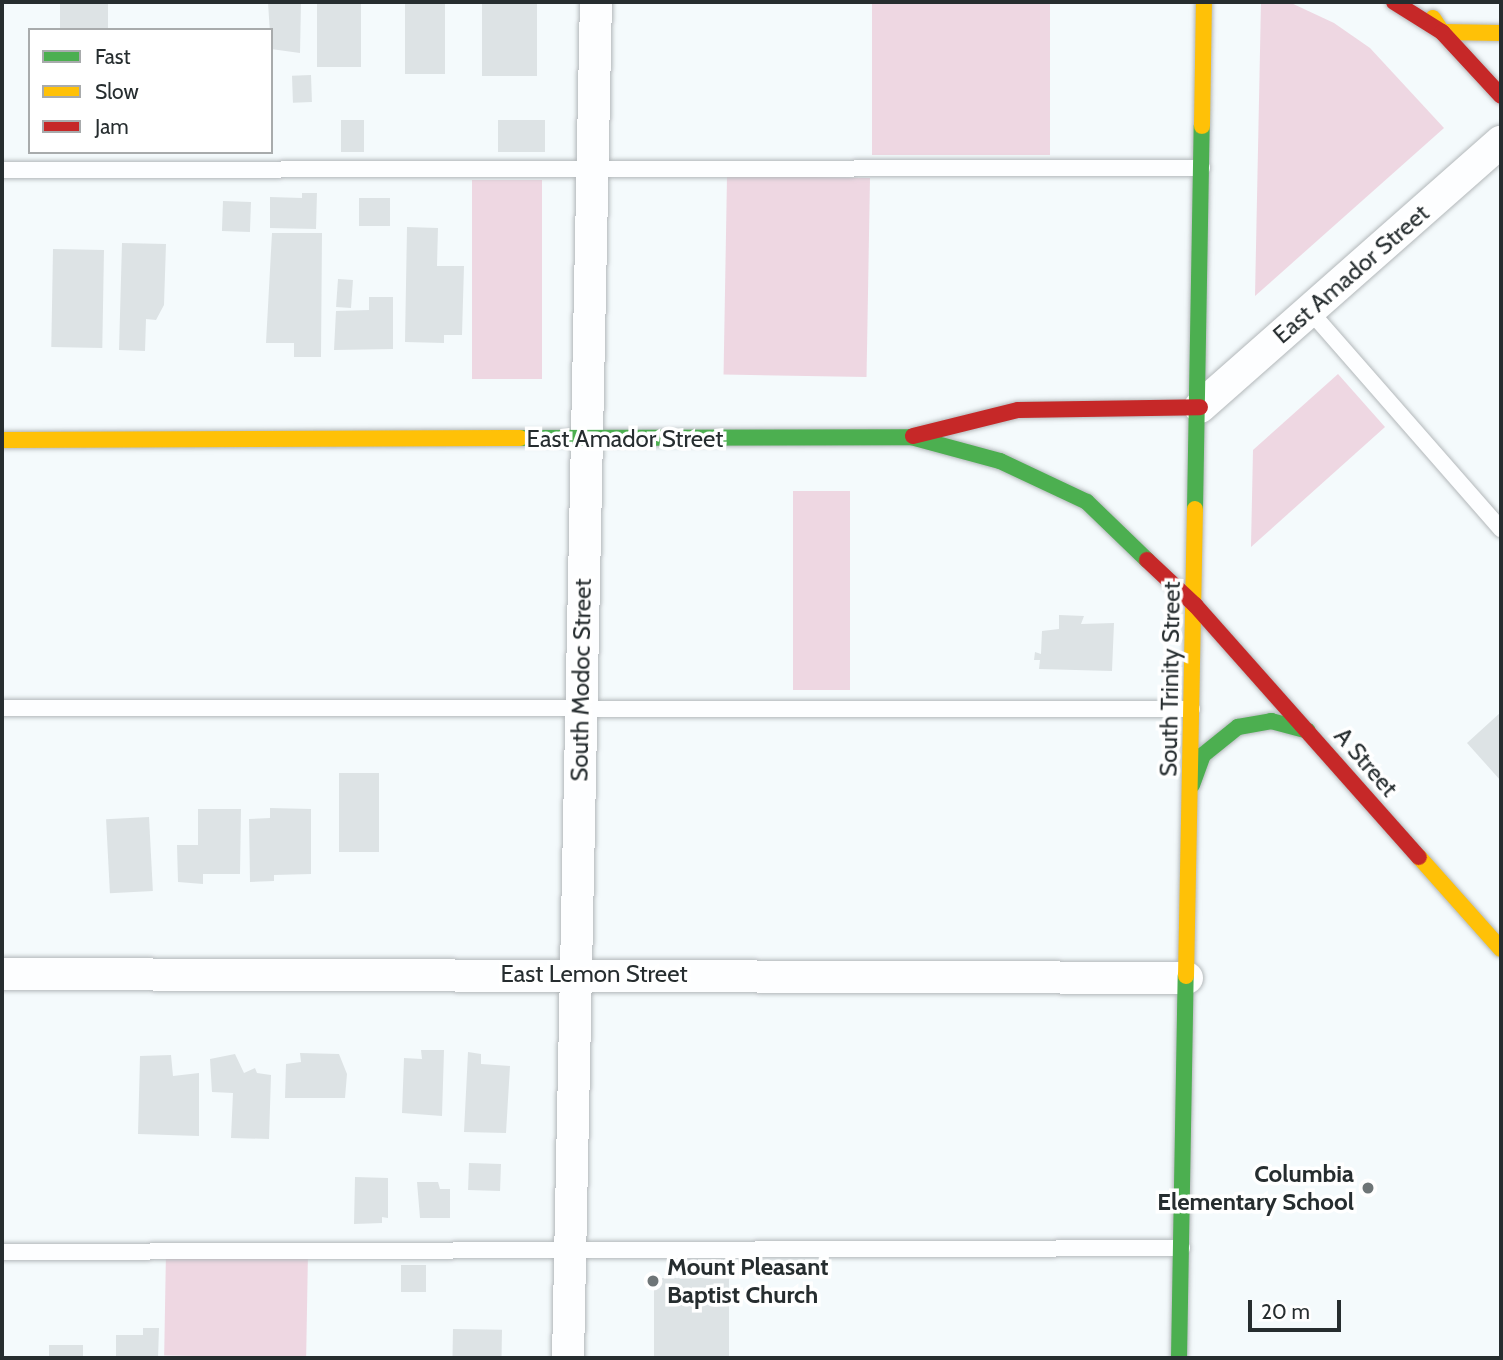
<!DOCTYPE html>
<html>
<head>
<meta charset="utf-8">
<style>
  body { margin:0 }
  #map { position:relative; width:1503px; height:1360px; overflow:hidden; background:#f4fafc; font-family:Cabin,sans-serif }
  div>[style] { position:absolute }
  .green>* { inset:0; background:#eed7e2; transform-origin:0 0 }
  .building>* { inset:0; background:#dde3e5; transform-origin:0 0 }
  .roads { filter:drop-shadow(0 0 2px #b3b8ba) drop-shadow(0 0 2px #b3b8ba) }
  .lane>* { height:16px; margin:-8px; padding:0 8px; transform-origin:8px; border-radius:8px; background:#fdfeff }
  .street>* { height:32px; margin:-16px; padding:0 16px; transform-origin:16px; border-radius:16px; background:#fdfeff }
  .fast>* { height:16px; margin:-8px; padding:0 8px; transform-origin:8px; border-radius:8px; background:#4caf50 }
  .slow>* { height:16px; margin:-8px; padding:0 8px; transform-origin:8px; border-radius:8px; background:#ffc107 }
  .jam>* { height:16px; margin:-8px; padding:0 8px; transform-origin:8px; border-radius:8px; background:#c62828 }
  .dots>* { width:19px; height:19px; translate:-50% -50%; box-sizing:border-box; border:4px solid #fff; border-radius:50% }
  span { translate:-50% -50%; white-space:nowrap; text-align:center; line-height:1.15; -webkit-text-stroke:7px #fff; paint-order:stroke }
  .street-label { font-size:24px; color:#262d2f }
  .poi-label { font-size:24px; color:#262d2f; font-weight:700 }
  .right { translate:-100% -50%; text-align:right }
  .left { translate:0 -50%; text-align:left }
  .frame { position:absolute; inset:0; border:4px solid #262d2f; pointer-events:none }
  .legend { position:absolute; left:28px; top:28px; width:245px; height:126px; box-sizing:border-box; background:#fff; border:2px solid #a8abac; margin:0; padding:9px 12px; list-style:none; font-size:21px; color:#262d2f }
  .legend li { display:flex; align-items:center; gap:14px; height:35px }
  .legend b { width:35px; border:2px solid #a8abac }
  .scale { position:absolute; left:1248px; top:1300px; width:93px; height:32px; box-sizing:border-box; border:4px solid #262d2f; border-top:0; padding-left:9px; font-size:21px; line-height:24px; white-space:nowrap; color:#262d2f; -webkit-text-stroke:5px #fff; paint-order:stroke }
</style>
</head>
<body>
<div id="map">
  <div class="green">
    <div style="left:872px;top:2px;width:178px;height:153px"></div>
    <div style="clip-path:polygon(1261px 2px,1289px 2px,1334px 23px,1370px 48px,1444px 128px,1255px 296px)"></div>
    <div style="left:870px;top:178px;width:199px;height:143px;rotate:91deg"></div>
    <div style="left:472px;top:180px;width:70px;height:199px"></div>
    <div style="clip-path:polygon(1338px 374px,1385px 427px,1251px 547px,1253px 450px)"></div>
    <div style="left:793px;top:491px;width:57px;height:199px"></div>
    <div style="left:308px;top:1252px;width:106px;height:142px;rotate:91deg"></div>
  </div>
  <div class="building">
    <div style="left:60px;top:2px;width:48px;height:28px"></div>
    <div style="clip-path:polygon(268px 2px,301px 2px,300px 53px,271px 49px)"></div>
    <div style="left:317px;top:2px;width:44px;height:65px"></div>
    <div style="left:405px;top:2px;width:40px;height:72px"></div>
    <div style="left:482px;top:2px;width:55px;height:74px"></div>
    <div style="left:311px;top:75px;width:27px;height:19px;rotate:88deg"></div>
    <div style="left:341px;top:120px;width:23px;height:32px"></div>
    <div style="left:498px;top:120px;width:47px;height:32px"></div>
    <div style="clip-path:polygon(302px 193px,317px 193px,316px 229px,270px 228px,270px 197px,302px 198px)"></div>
    <div style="left:359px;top:198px;width:31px;height:28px"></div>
    <div style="left:223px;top:201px;width:28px;height:30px;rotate:2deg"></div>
    <div style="clip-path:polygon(407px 227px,438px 228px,437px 266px,464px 266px,462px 335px,444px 335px,444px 343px,405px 342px)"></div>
    <div style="clip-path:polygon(272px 233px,322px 233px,321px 357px,294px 357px,294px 343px,266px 343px)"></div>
    <div style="clip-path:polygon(122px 243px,166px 244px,164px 305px,156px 320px,146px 319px,145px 351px,119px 350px)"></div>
    <div style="left:53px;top:249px;width:51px;height:98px;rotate:1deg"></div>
    <div style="left:338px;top:279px;width:15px;height:28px;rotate:4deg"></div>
    <div style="clip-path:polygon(369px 297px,393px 297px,393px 349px,334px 350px,336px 311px,369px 310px)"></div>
    <div style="clip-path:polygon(1059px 615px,1084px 616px,1081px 624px,1114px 623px,1112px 671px,1039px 669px,1040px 660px,1034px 660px,1035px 652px,1041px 654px,1042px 631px,1059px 629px)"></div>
    <div style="clip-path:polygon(1501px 712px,1501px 781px,1467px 743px)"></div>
    <div style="left:339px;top:773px;width:40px;height:79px"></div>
    <div style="clip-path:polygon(270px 808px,311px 809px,311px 874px,274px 875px,274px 881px,250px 882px,249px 819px,270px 818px)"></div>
    <div style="clip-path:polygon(198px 809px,241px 809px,240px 874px,203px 874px,203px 884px,178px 882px,177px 845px,198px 845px)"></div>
    <div style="left:149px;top:817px;width:74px;height:43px;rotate:87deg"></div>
    <div style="clip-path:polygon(421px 1050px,444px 1050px,442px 1116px,402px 1113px,404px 1058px,422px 1059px)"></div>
    <div style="clip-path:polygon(468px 1052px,481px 1054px,481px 1064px,510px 1066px,506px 1133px,464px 1132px)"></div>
    <div style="clip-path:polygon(300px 1053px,339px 1054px,347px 1074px,345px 1098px,285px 1098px,286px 1064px,301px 1062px)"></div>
    <div style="clip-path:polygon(235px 1054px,244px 1073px,255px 1068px,257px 1073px,271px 1075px,269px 1139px,231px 1138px,233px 1093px,212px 1092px,210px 1059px)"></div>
    <div style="clip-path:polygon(171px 1055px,173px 1076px,199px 1073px,199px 1136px,138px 1134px,140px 1056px)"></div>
    <div style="left:469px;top:1163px;width:32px;height:27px;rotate:2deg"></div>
    <div style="clip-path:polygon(355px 1177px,388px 1178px,388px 1218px,382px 1217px,382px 1223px,354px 1224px)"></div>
    <div style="clip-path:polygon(417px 1182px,438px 1182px,440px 1189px,450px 1189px,450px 1218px,420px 1218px)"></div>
    <div style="left:401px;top:1265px;width:25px;height:27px"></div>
    <div style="left:654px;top:1278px;width:75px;height:80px"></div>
    <div style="clip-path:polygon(143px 1328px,159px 1328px,158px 1358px,116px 1358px,116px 1335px,143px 1335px)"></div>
    <div style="left:453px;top:1329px;width:49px;height:29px;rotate:1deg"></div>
    <div style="left:49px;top:1345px;width:34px;height:13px"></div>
  </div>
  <div class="roads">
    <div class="lane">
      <div style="left:2px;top:170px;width:1200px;rotate:-0.1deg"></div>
      <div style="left:1310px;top:311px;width:290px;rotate:48.8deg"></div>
      <div style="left:2px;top:708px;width:1190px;rotate:0.05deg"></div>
      <div style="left:2px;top:1252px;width:1180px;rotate:-0.19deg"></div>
    </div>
    <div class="street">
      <div style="left:1200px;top:407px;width:401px;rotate:-41.4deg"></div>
      <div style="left:2px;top:974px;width:1185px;rotate:0.19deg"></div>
      <div style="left:568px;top:1358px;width:1356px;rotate:-88.82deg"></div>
    </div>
    <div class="fast">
      <div style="left:520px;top:438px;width:391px;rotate:-0.1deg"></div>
      <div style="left:911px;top:437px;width:92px;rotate:15.1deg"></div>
      <div style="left:1000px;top:461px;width:96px;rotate:25.2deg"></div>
      <div style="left:1087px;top:502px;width:83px;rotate:44deg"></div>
      <div style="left:1195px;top:509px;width:383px;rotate:-89deg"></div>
      <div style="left:1192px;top:785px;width:32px;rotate:-70deg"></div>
      <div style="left:1203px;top:755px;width:45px;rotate:-38.7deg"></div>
      <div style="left:1238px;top:727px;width:34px;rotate:-10deg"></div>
      <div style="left:1271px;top:721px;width:38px;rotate:15deg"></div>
      <div style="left:1179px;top:1358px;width:382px;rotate:-89deg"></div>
    </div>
    <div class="slow">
      <div style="left:1433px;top:18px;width:17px;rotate:57deg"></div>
      <div style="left:1442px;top:32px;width:59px;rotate:1deg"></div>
      <div style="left:1202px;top:126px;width:124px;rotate:-89.1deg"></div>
      <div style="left:2px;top:440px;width:518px;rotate:-0.22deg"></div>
      <div style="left:1419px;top:857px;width:123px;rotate:48.3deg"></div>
      <div style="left:1186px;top:976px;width:467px;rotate:-88.9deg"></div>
    </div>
    <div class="jam">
      <div style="left:1394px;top:2px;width:57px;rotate:32deg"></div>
      <div style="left:1442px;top:32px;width:87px;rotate:47.3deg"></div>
      <div style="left:913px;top:436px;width:108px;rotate:-13.9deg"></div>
      <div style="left:1018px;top:410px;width:182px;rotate:-0.9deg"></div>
      <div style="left:1147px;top:560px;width:66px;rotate:43.2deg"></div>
      <div style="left:1195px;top:605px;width:337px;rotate:48.4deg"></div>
    </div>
  </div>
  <div class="dots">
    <div style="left:1368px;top:1188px;background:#6e7577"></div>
    <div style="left:653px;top:1281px;background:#6e7577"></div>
  </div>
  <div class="street-label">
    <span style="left:1351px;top:274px;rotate:-41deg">East Amador Street</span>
    <span style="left:625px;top:439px">East Amador Street</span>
    <span style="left:1170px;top:679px;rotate:-89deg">South Trinity Street</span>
    <span style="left:581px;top:680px;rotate:-89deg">South Modoc Street</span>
    <span style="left:1366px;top:762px;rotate:49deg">A Street</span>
    <span style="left:594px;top:974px">East Lemon Street</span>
  </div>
  <div class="poi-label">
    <span class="right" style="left:1354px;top:1188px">Columbia<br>Elementary School</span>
    <span class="left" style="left:667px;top:1281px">Mount Pleasant<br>Baptist Church</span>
  </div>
  <div class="frame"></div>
  <ul class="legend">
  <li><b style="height:9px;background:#4caf50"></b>Fast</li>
  <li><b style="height:9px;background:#ffc107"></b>Slow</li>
  <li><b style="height:9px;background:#c62828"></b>Jam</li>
  </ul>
  <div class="scale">20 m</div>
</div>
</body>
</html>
